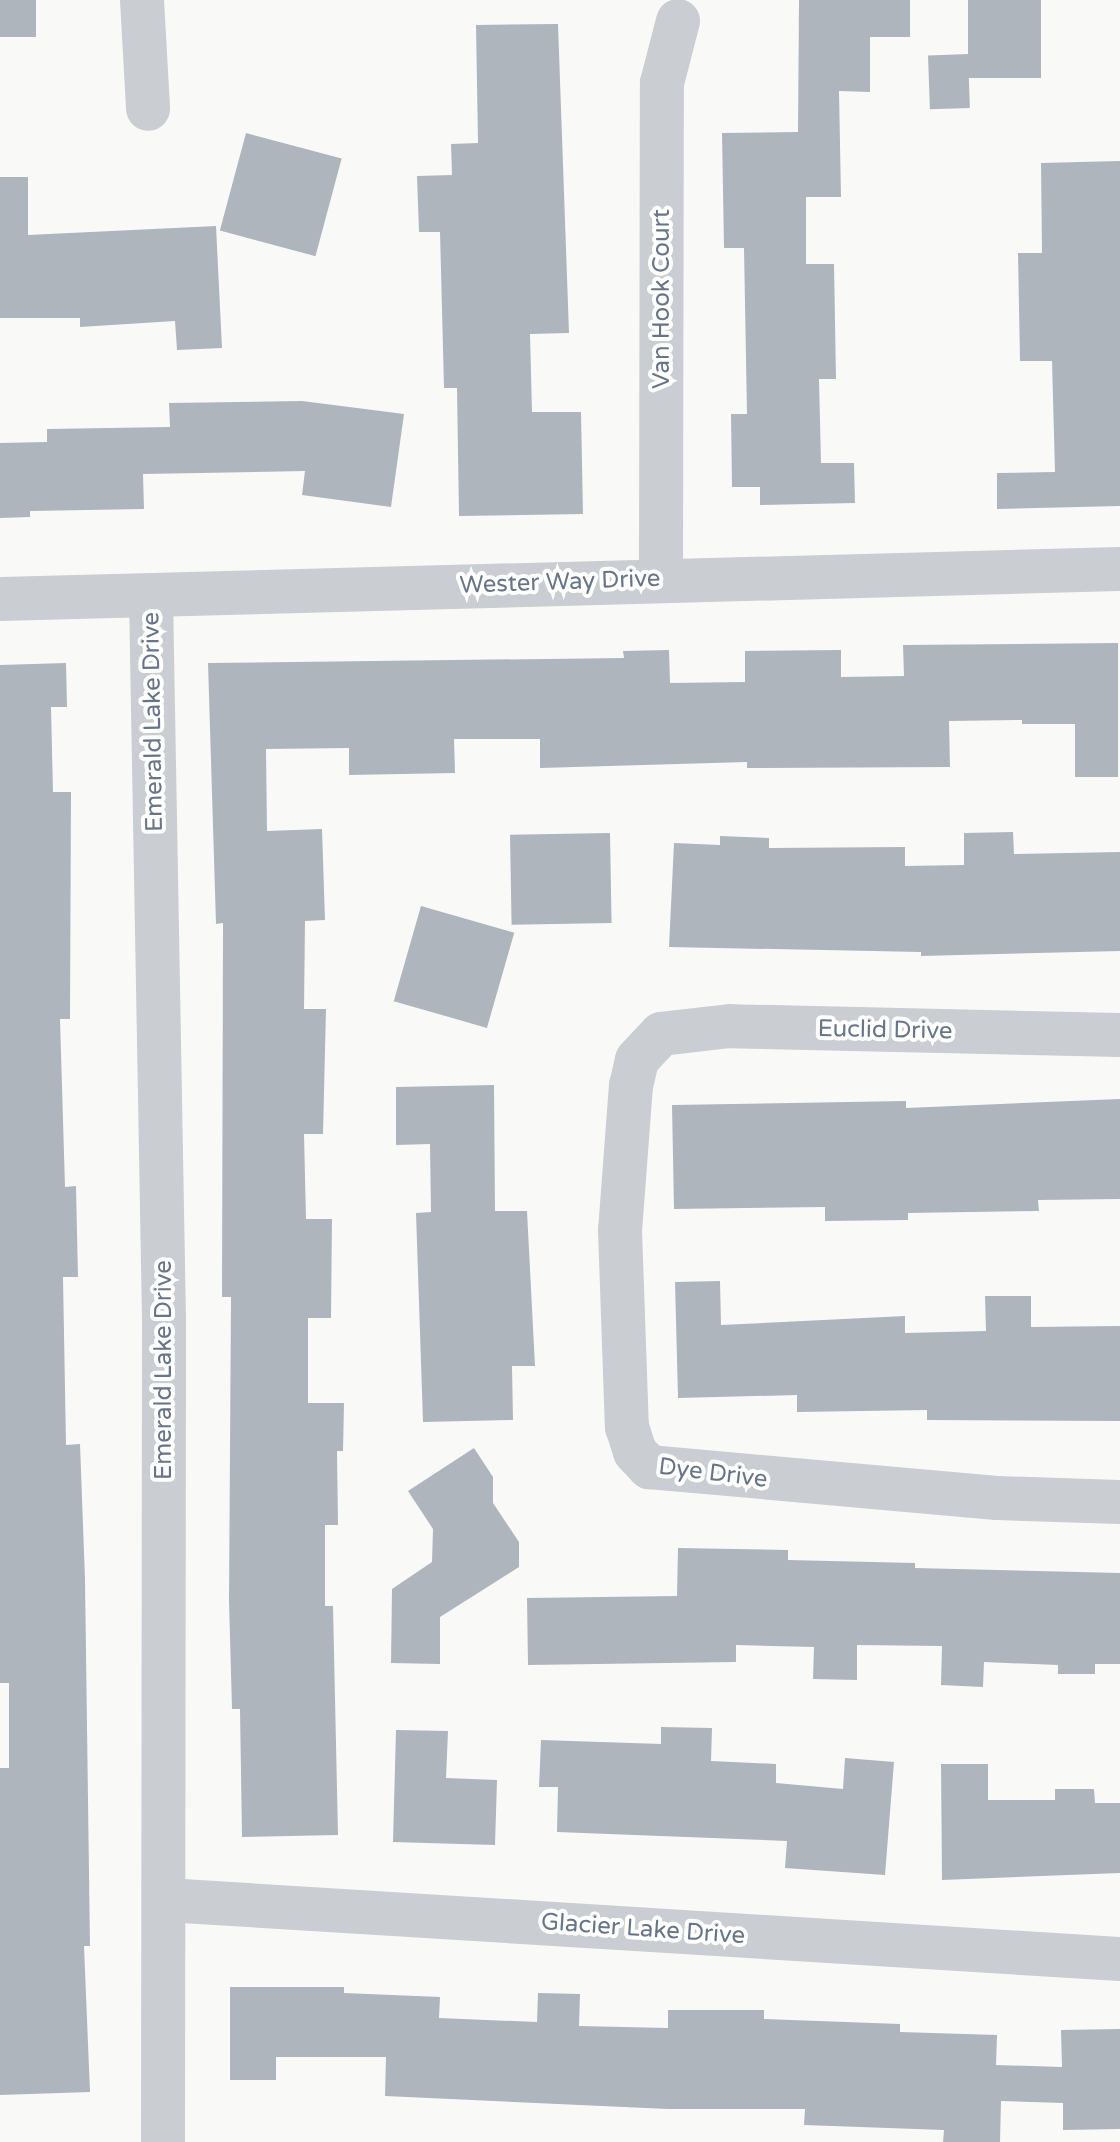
<!DOCTYPE html>
<html>
<head>
<meta charset="utf-8">
<style>
  body { margin:0 }
  #map { position:relative; width:1120px; height:2142px; overflow:hidden; background:#f9faf8; font-family:"Varela Round",sans-serif }
  div>[style] { position:absolute }
  .building>* { inset:0; background:#aeb5bd; transform-origin:0 0 }
  .minor>* { height:44px; margin:-22px; padding:0 22px; transform-origin:22px; border-radius:22px; background:#cacdd1 }
  span { translate:-50% -50%; white-space:nowrap; text-align:center; line-height:1.15; -webkit-text-stroke:8px #fff; paint-order:stroke }
  .street-label { font-size:24px; color:#687589 }
</style>
</head>
<body>
<div id="map">
  <div class="building">
    <div style="left:0;top:0;width:36px;height:37px"></div>
    <div style="clip-path:polygon(799px 0,910px 0,910px 37px,870px 37px,870px 92px,839px 91px,841px 197px,806px 197px,806px 264px,834px 264px,836px 379px,819px 379px,821px 463px,854px 463px,855px 503px,760px 505px,760px 487px,732px 487px,731px 414px,747px 414px,744px 248px,724px 248px,722px 133px,798px 132px)"></div>
    <div style="left:968px;top:0;width:73px;height:78px"></div>
    <div style="clip-path:polygon(558px 24px,569px 333px,530px 334px,532px 412px,581px 412px,583px 514px,459px 516px,457px 388px,444px 388px,440px 232px,419px 232px,417px 176px,452px 175px,451px 144px,478px 143px,476px 25px)"></div>
    <div style="left:968px;top:54px;width:54px;height:40px;rotate:88deg"></div>
    <div style="left:246px;top:133px;width:99px;height:101px;rotate:15deg"></div>
    <div style="clip-path:polygon(1120px 161px,1120px 506px,997px 509px,997px 473px,1055px 472px,1052px 361px,1020px 361px,1018px 253px,1042px 253px,1041px 163px)"></div>
    <div style="clip-path:polygon(0 177px,28px 177px,28px 235px,216px 226px,222px 348px,177px 350px,175px 321px,80px 327px,80px 318px,0 318px)"></div>
    <div style="clip-path:polygon(302px 401px,404px 414px,391px 507px,302px 495px,305px 471px,143px 474px,144px 509px,30px 511px,30px 517px,0 518px,0 443px,47px 442px,47px 429px,170px 427px,169px 403px)"></div>
    <div style="clip-path:polygon(1118px 643px,1118px 777px,1075px 777px,1075px 724px,1022px 724px,1022px 720px,949px 721px,950px 767px,747px 768px,747px 762px,540px 768px,540px 739px,454px 739px,455px 773px,349px 775px,349px 748px,266px 749px,267px 831px,322px 829px,325px 920px,305px 921px,304px 1009px,326px 1009px,323px 1134px,304px 1134px,306px 1219px,332px 1219px,331px 1318px,308px 1318px,308px 1403px,344px 1403px,343px 1451px,337px 1451px,338px 1525px,325px 1525px,325px 1606px,333px 1606px,338px 1835px,242px 1837px,240px 1709px,232px 1709px,229px 1601px,231px 1297px,222px 1297px,223px 923px,216px 924px,208px 663px,624px 658px,623px 651px,669px 650px,670px 683px,745px 682px,745px 651px,841px 650px,841px 677px,904px 676px,903px 645px)"></div>
    <div style="clip-path:polygon(66px 663px,67px 707px,51px 707px,53px 792px,71px 792px,70px 1019px,60px 1019px,65px 1187px,76px 1186px,78px 1277px,63px 1277px,66px 1445px,80px 1444px,85px 1579px,90px 1946px,84px 1946px,90px 2092px,0 2095px,0 1768px,9px 1768px,9px 1683px,0 1683px,0 665px)"></div>
    <div style="clip-path:polygon(1013px 832px,1014px 854px,1120px 852px,1120px 951px,921px 956px,921px 952px,669px 947px,674px 843px,720px 845px,720px 836px,769px 838px,769px 848px,905px 847px,905px 866px,964px 865px,964px 833px)"></div>
    <div style="left:610px;top:833px;width:90px;height:100px;rotate:89deg"></div>
    <div style="left:421px;top:906px;width:97px;height:99px;rotate:16deg"></div>
    <div style="clip-path:polygon(494px 1085px,495px 1211px,527px 1211px,535px 1366px,512px 1366px,513px 1420px,423px 1422px,416px 1213px,431px 1212px,430px 1144px,396px 1145px,396px 1087px)"></div>
    <div style="clip-path:polygon(1120px 1099px,1120px 1199px,1038px 1200px,1039px 1211px,908px 1213px,908px 1220px,825px 1221px,825px 1207px,674px 1209px,672px 1105px,906px 1101px,906px 1108px)"></div>
    <div style="clip-path:polygon(720px 1281px,721px 1325px,905px 1316px,905px 1333px,986px 1331px,985px 1296px,1031px 1296px,1031px 1327px,1120px 1326px,1120px 1421px,927px 1420px,927px 1410px,797px 1412px,797px 1395px,678px 1398px,675px 1282px)"></div>
    <div style="clip-path:polygon(474px 1448px,493px 1477px,493px 1503px,519px 1542px,519px 1567px,440px 1617px,440px 1664px,391px 1663px,392px 1589px,432px 1562px,433px 1529px,408px 1491px)"></div>
    <div style="clip-path:polygon(678px 1548px,788px 1550px,788px 1560px,915px 1563px,915px 1568px,1120px 1573px,1120px 1664px,1095px 1664px,1095px 1674px,1058px 1674px,1058px 1665px,984px 1662px,983px 1687px,941px 1685px,942px 1646px,857px 1645px,857px 1680px,813px 1679px,814px 1647px,736px 1645px,736px 1662px,528px 1665px,527px 1598px,677px 1596px)"></div>
    <div style="clip-path:polygon(661px 1727px,712px 1728px,711px 1761px,776px 1764px,776px 1783px,843px 1789px,845px 1758px,894px 1762px,885px 1875px,785px 1868px,787px 1841px,557px 1832px,558px 1787px,539px 1787px,541px 1740px,661px 1744px)"></div>
    <div style="clip-path:polygon(396px 1730px,448px 1731px,446px 1778px,497px 1780px,495px 1845px,393px 1842px)"></div>
    <div style="clip-path:polygon(941px 1764px,988px 1764px,988px 1800px,1055px 1800px,1055px 1789px,1094px 1789px,1095px 1803px,1120px 1803px,1120px 1873px,942px 1880px)"></div>
    <div style="clip-path:polygon(230px 1987px,344px 1987px,344px 1993px,440px 1997px,439px 2018px,537px 2022px,538px 1993px,580px 1994px,579px 2026px,668px 2028px,668px 2010px,764px 2010px,764px 2019px,900px 2024px,900px 2032px,997px 2035px,996px 2065px,1062px 2067px,1061px 2030px,1120px 2029px,1120px 2129px,1063px 2130px,1063px 2103px,1001px 2101px,1000px 2142px,943px 2142px,944px 2130px,804px 2125px,805px 2109px,668px 2109px,385px 2096px,386px 2057px,276px 2057px,276px 2080px,230px 2080px)"></div>
  </div>
  <div class="minor">
    <div style="left:142px;top:0;width:109px;rotate:86.8deg"></div>
    <div style="left:661px;top:579px;width:496px;rotate:-89.9deg"></div>
    <div style="left:662px;top:83px;width:64px;rotate:-75.5deg"></div>
    <div style="left:151px;top:597px;width:723px;rotate:88.97deg"></div>
    <div style="left:164px;top:1320px;width:822px;rotate:90.07deg"></div>
    <div style="left:0;top:599px;width:1120px;rotate:-1.53deg"></div>
    <div style="left:1120px;top:1035px;width:390px;rotate:-178.7deg"></div>
    <div style="left:730px;top:1026px;width:69px;rotate:173.4deg"></div>
    <div style="left:661px;top:1034px;width:35px;rotate:133deg"></div>
    <div style="left:637px;top:1060px;width:26px;rotate:103deg"></div>
    <div style="left:631px;top:1085px;width:145px;rotate:94.3deg"></div>
    <div style="left:620px;top:1230px;width:197px;rotate:88deg"></div>
    <div style="left:627px;top:1427px;width:26px;rotate:72deg"></div>
    <div style="left:635px;top:1452px;width:21px;rotate:47deg"></div>
    <div style="left:649px;top:1467px;width:349px;rotate:5.1deg"></div>
    <div style="left:997px;top:1498px;width:123px;rotate:1.9deg"></div>
    <div style="left:166px;top:1900px;width:956px;rotate:3.54deg"></div>
  </div>
  <div class="street-label">
    <span style="left:662px;top:299px;rotate:-90deg">Van Hook Court</span>
    <span style="left:560px;top:582px;rotate:-2deg">Wester Way Drive</span>
    <span style="left:153px;top:722px;rotate:-91deg">Emerald Lake Drive</span>
    <span style="left:885px;top:1030px;rotate:1deg">Euclid Drive</span>
    <span style="left:164px;top:1370px;rotate:-90deg">Emerald Lake Drive</span>
    <span style="left:713px;top:1473px;rotate:7deg">Dye Drive</span>
    <span style="left:643px;top:1929px;rotate:4deg">Glacier Lake Drive</span>
  </div>
</div>
</body>
</html>
